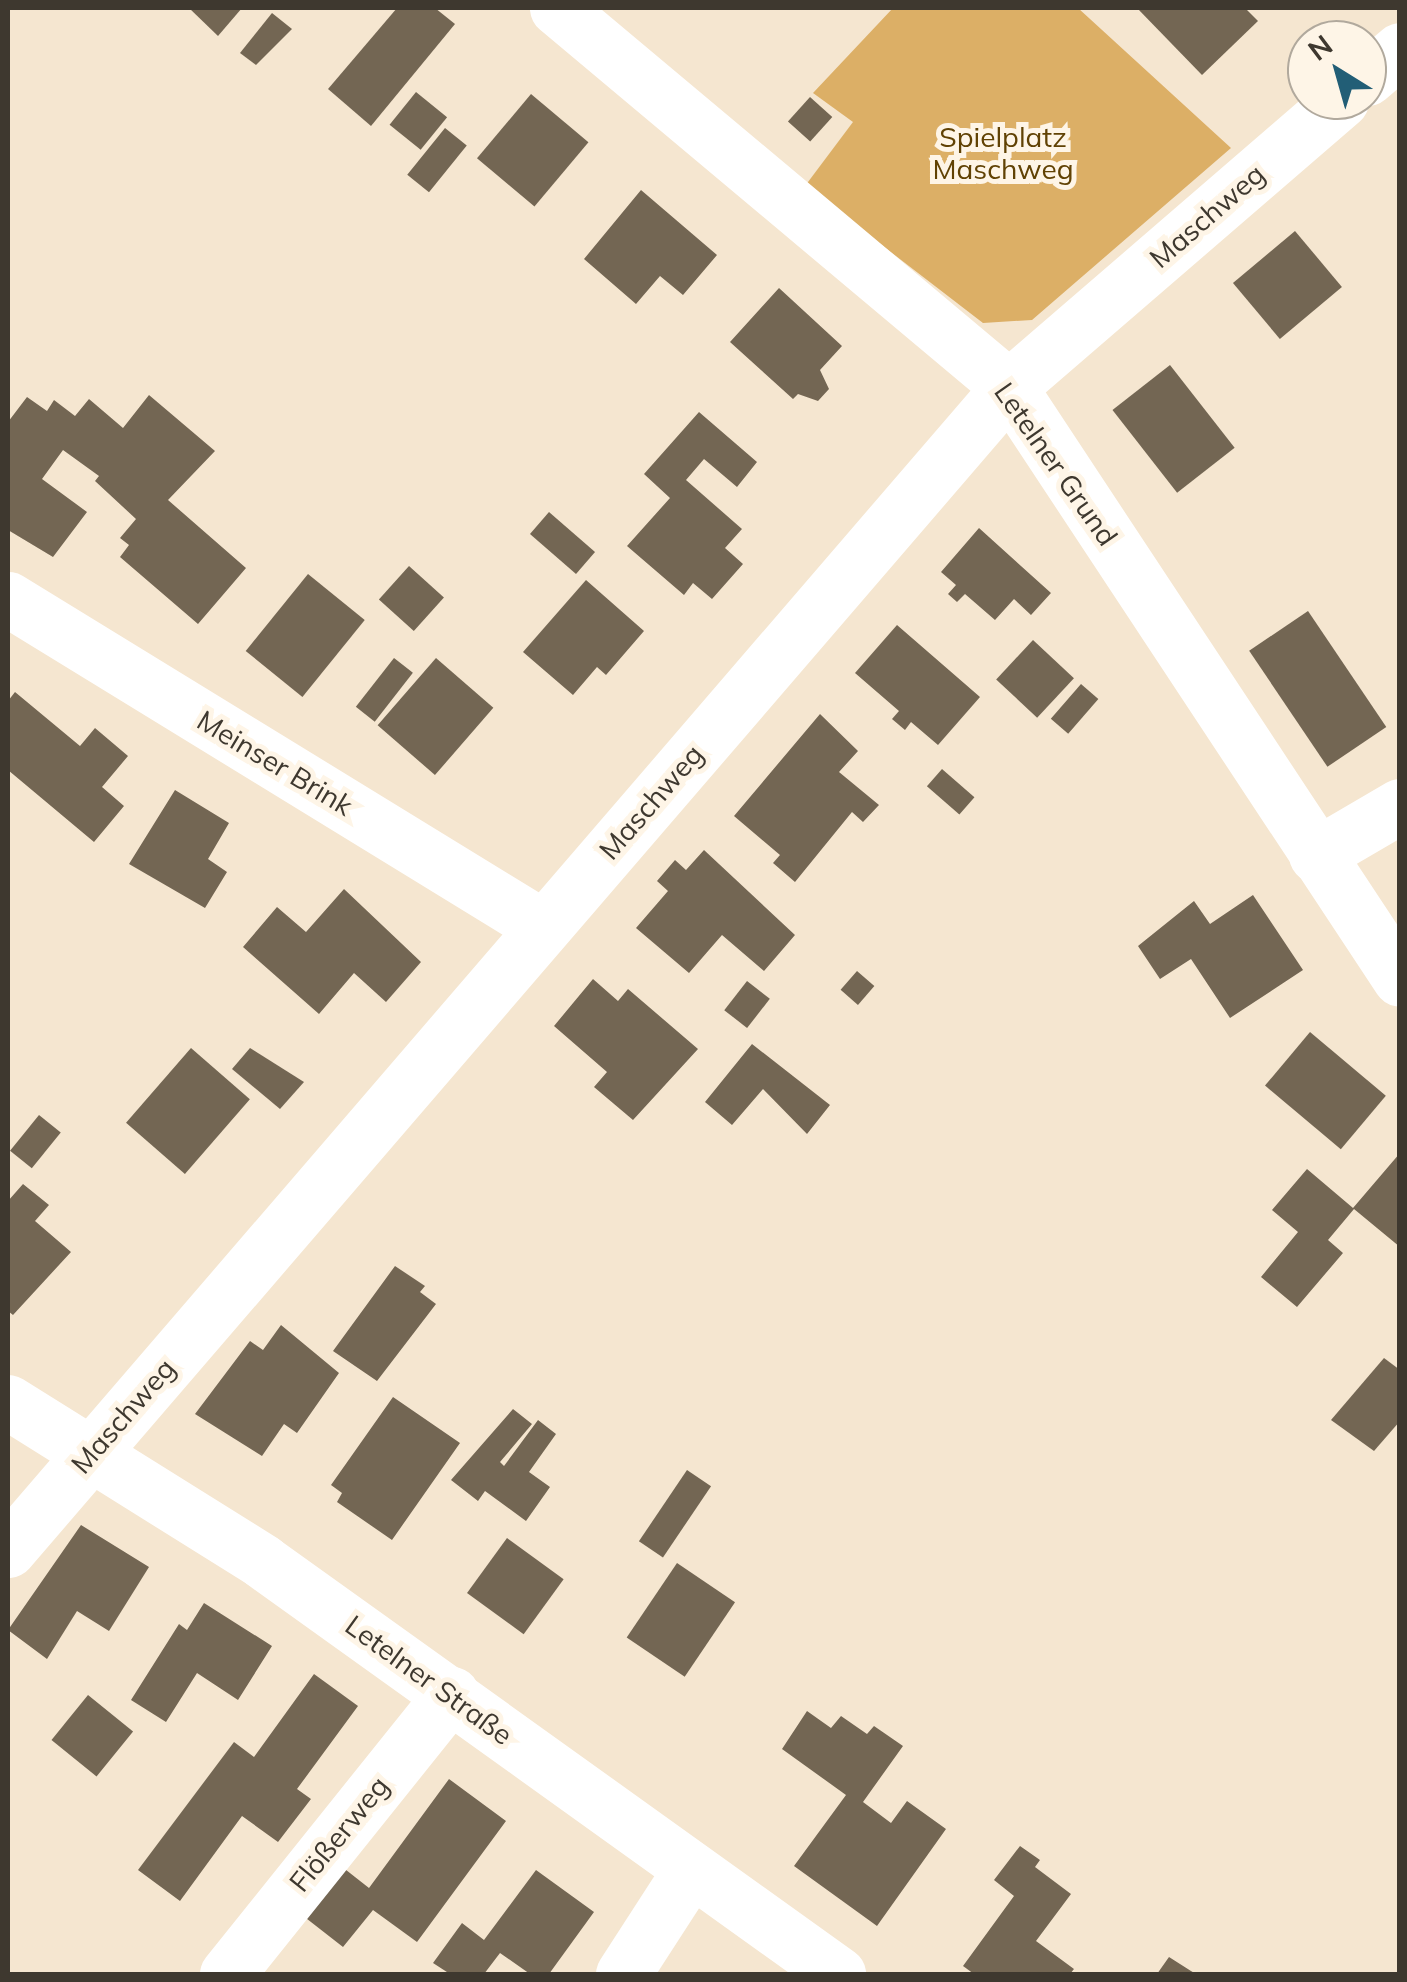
<!DOCTYPE html>
<html>
<head>
<meta charset="utf-8">
<style>
  body { margin:0 }
  #map { position:relative; width:1407px; height:1982px; overflow:hidden; background:#f5e6d0; font-family:Mulish,sans-serif }
  div>[style] { position:absolute }
  .green>* { inset:0; background:#dcaf66 }
  .building>* { inset:0; background:#736653; transform-origin:0 0 }
  .minor>* { height:55px; margin:-27.5px; padding:0 27.5px; transform-origin:27.5px; border-radius:27.5px; background:#fff }
  span { translate:-50% -50%; white-space:nowrap; text-align:center; line-height:1.15; -webkit-text-stroke:10px #fef5e7; paint-order:stroke }
  .park-label { font-size:28px; color:#614204 }
  .street-label { font-size:28px; color:#3e382f }
  .frame { position:absolute; inset:0; border:10px solid #3e382f; pointer-events:none }
  .north { position:absolute; left:1287px; top:20px; width:100px; height:100px; box-sizing:border-box; background:#fef5e7; border:2px solid #b1a99d; border-radius:50%; rotate:323deg; font-size:28px; font-weight:700; line-height:40px; text-align:center; color:#3e382f }
  .north::after { content:''; display:block; margin:auto; width:35px; height:45px; background:#225e76; clip-path:polygon(50% 0,100% 100%,50% 72%,0 100%) }
</style>
</head>
<body>
<div id="map">
  <div class="green">
    <div style="clip-path:polygon(893px 8px,1078px 8px,1231px 148px,1032px 320px,983px 323px,805px 186px,853px 122px,813px 93px)"></div>
  </div>
  <div class="building">
    <div style="clip-path:polygon(189px 8px,242px 8px,218px 36px)"></div>
    <div style="clip-path:polygon(397px 8px,435px 8px,455px 24px,371px 126px,328px 89px)"></div>
    <div style="clip-path:polygon(1137px 8px,1245px 8px,1258px 21px,1202px 75px)"></div>
    <div style="clip-path:polygon(272px 13px,292px 29px,256px 65px,240px 53px)"></div>
    <div style="left:416px;top:92px;width:40px;height:42px;rotate:39deg"></div>
    <div style="left:531px;top:94px;width:75px;height:84px;rotate:40deg"></div>
    <div style="left:810px;top:97px;width:30px;height:33px;rotate:42deg"></div>
    <div style="left:445px;top:128px;width:28px;height:60px;rotate:39deg"></div>
    <div style="clip-path:polygon(641px 190px,717px 255px,683px 295px,660px 276px,636px 304px,584px 259px)"></div>
    <div style="left:1295px;top:231px;width:73px;height:81px;rotate:50deg"></div>
    <div style="clip-path:polygon(779px 288px,842px 346px,820px 370px,829px 389px,818px 401px,798px 394px,793px 399px,730px 342px)"></div>
    <div style="left:1170px;top:365px;width:105px;height:73px;rotate:52deg"></div>
    <div style="clip-path:polygon(149px 395px,215px 451px,168px 500px,246px 568px,198px 624px,120px 557px,129px 545px,120px 538px,136px 519px,95px 481px,99px 476px,63px 450px,42px 479px,87px 512px,53px 557px,8px 530px,8px 422px,27px 397px,47px 411px,54px 400px,75px 416px,89px 399px,123px 428px)"></div>
    <div style="clip-path:polygon(699px 412px,757px 462px,737px 487px,704px 459px,686px 480px,742px 529px,725px 548px,743px 564px,712px 599px,693px 583px,684px 595px,627px 546px,670px 498px,644px 474px)"></div>
    <div style="left:549px;top:512px;width:61px;height:29px;rotate:41deg"></div>
    <div style="clip-path:polygon(979px 528px,1051px 593px,1031px 615px,1014px 599px,995px 620px,965px 594px,957px 602px,948px 594px,956px 585px,941px 572px)"></div>
    <div style="left:409px;top:566px;width:47px;height:45px;rotate:42deg"></div>
    <div style="left:308px;top:574px;width:73px;height:99px;rotate:39deg"></div>
    <div style="clip-path:polygon(586px 580px,644px 631px,606px 675px,597px 667px,573px 695px,523px 652px)"></div>
    <div style="left:1308px;top:611px;width:140px;height:71px;rotate:56deg"></div>
    <div style="clip-path:polygon(897px 625px,980px 697px,938px 745px,911px 722px,905px 730px,892px 719px,899px 711px,855px 673px)"></div>
    <div style="left:1033px;top:640px;width:56px;height:54px;rotate:43deg"></div>
    <div style="left:394px;top:658px;width:24px;height:62px;rotate:38deg"></div>
    <div style="left:436px;top:658px;width:76px;height:89px;rotate:41deg"></div>
    <div style="left:1081px;top:684px;width:23px;height:46px;rotate:41deg"></div>
    <div style="clip-path:polygon(15px 692px,80px 746px,95px 728px,128px 756px,102px 787px,124px 806px,94px 842px,8px 770px,8px 701px)"></div>
    <div style="clip-path:polygon(820px 714px,858px 751px,839px 772px,879px 805px,863px 822px,852px 812px,795px 882px,773px 863px,780px 855px,734px 816px)"></div>
    <div style="left:942px;top:769px;width:43px;height:23px;rotate:41deg"></div>
    <div style="clip-path:polygon(175px 790px,229px 823px,208px 859px,227px 872px,205px 908px,129px 864px)"></div>
    <div style="clip-path:polygon(704px 850px,795px 935px,764px 971px,722px 935px,689px 973px,636px 928px,668px 891px,657px 881px,675px 860px,686px 870px)"></div>
    <div style="clip-path:polygon(344px 889px,421px 962px,386px 1002px,354px 973px,319px 1014px,243px 947px,277px 907px,306px 932px)"></div>
    <div style="clip-path:polygon(1253px 895px,1303px 970px,1230px 1018px,1191px 959px,1160px 979px,1138px 946px,1194px 901px,1210px 924px)"></div>
    <div style="left:857px;top:971px;width:23px;height:25px;rotate:41deg"></div>
    <div style="clip-path:polygon(593px 979px,618px 1001px,628px 989px,698px 1049px,633px 1120px,594px 1087px,607px 1072px,554px 1026px)"></div>
    <div style="left:747px;top:981px;width:29px;height:37px;rotate:38deg"></div>
    <div style="left:1310px;top:1032px;width:99px;height:70px;rotate:40deg"></div>
    <div style="clip-path:polygon(752px 1044px,830px 1105px,807px 1134px,763px 1089px,732px 1125px,705px 1102px)"></div>
    <div style="left:191px;top:1048px;width:78px;height:99px;rotate:41deg"></div>
    <div style="clip-path:polygon(250px 1048px,304px 1082px,280px 1109px,232px 1069px)"></div>
    <div style="left:39px;top:1115px;width:28px;height:46px;rotate:39deg"></div>
    <div style="clip-path:polygon(1400px 1153px,1400px 1247px,1354px 1209px,1328px 1240px,1343px 1253px,1297px 1307px,1261px 1277px,1298px 1232px,1272px 1210px,1307px 1169px,1353px 1208px)"></div>
    <div style="clip-path:polygon(23px 1184px,49px 1205px,35px 1221px,71px 1252px,13px 1315px,8px 1311px,8px 1201px)"></div>
    <div style="clip-path:polygon(395px 1266px,425px 1286px,420px 1292px,436px 1304px,377px 1381px,333px 1351px)"></div>
    <div style="clip-path:polygon(281px 1325px,339px 1373px,297px 1433px,284px 1424px,262px 1456px,195px 1414px,250px 1341px,263px 1350px)"></div>
    <div style="clip-path:polygon(1384px 1358px,1400px 1370px,1400px 1421px,1374px 1451px,1331px 1420px)"></div>
    <div style="clip-path:polygon(393px 1397px,460px 1443px,392px 1540px,337px 1502px,342px 1493px,331px 1485px)"></div>
    <div style="clip-path:polygon(513px 1409px,532px 1424px,500px 1462px,504px 1466px,538px 1420px,556px 1434px,529px 1472px,550px 1487px,526px 1521px,485px 1491px,478px 1501px,451px 1480px)"></div>
    <div style="left:687px;top:1470px;width:29px;height:86px;rotate:34deg"></div>
    <div style="clip-path:polygon(81px 1525px,149px 1567px,109px 1631px,77px 1611px,47px 1659px,8px 1630px)"></div>
    <div style="left:507px;top:1538px;width:70px;height:68px;rotate:36deg"></div>
    <div style="left:677px;top:1563px;width:70px;height:90px;rotate:34deg"></div>
    <div style="clip-path:polygon(204px 1603px,272px 1646px,238px 1700px,197px 1673px,166px 1722px,131px 1700px,179px 1624px,187px 1630px)"></div>
    <div style="clip-path:polygon(314px 1674px,358px 1706px,297px 1789px,311px 1799px,278px 1842px,242px 1816px,180px 1901px,138px 1870px,234px 1742px,254px 1757px)"></div>
    <div style="left:88px;top:1695px;width:58px;height:58px;rotate:39deg"></div>
    <div style="clip-path:polygon(807px 1711px,831px 1728px,841px 1716px,867px 1734px,874px 1726px,903px 1746px,863px 1802px,891px 1823px,907px 1801px,946px 1829px,877px 1926px,794px 1866px,846px 1795px,782px 1749px)"></div>
    <div style="clip-path:polygon(449px 1779px,506px 1821px,417px 1942px,373px 1910px,343px 1947px,302px 1915px,341px 1866px,369px 1888px)"></div>
    <div style="clip-path:polygon(1020px 1846px,1040px 1860px,1035px 1867px,1071px 1894px,1036px 1941px,1074px 1969px,1070px 1974px,974px 1974px,963px 1966px,1014px 1896px,994px 1880px)"></div>
    <div style="clip-path:polygon(536px 1870px,594px 1912px,549px 1974px,530px 1974px,500px 1953px,484px 1974px,450px 1974px,433px 1963px,462px 1923px,484px 1940px)"></div>
    <div style="clip-path:polygon(1169px 1957px,1191px 1971px,1196px 1974px,1157px 1974px)"></div>
  </div>
  <div class="minor">
    <div style="left:557px;top:8px;width:590px;rotate:39.98deg"></div>
    <div style="left:1009px;top:387px;width:709px;rotate:56.56deg"></div>
    <div style="left:1367px;top:78px;width:43px;rotate:-40.3deg"></div>
    <div style="left:8px;top:599px;width:628px;rotate:31.51deg"></div>
    <div style="left:1316px;top:855px;width:97px;rotate:-30.3deg"></div>
    <div style="left:8px;top:1402px;width:300px;rotate:32deg"></div>
    <div style="left:262px;top:1561px;width:709px;rotate:35.64deg"></div>
    <div style="left:8px;top:1550px;width:1534px;rotate:-49.28deg"></div>
    <div style="left:1009px;top:387px;width:439px;rotate:-40.8deg"></div>
    <div style="left:227px;top:1974px;width:359px;rotate:-51.3deg"></div>
    <div style="left:623px;top:1974px;width:125px;rotate:-57.1deg"></div>
  </div>
  <div class="park-label">
    <span style="left:1003px;top:153px">Spielplatz<br>Maschweg</span>
  </div>
  <div class="street-label">
    <span style="left:1207px;top:216px;rotate:-41deg">Maschweg</span>
    <span style="left:1056px;top:464px;rotate:55deg">Letelner Grund</span>
    <span style="left:275px;top:763px;rotate:31deg">Meinser Brink</span>
    <span style="left:651px;top:802px;rotate:-49deg">Maschweg</span>
    <span style="left:123px;top:1416px;rotate:-49deg">Maschweg</span>
    <span style="left:429px;top:1680px;rotate:36deg">Letelner Straße</span>
    <span style="left:339px;top:1834px;rotate:-51deg">Flößerweg</span>
  </div>
  <div class="frame"></div>
  <div class="north">N</div>
</div>
</body>
</html>
